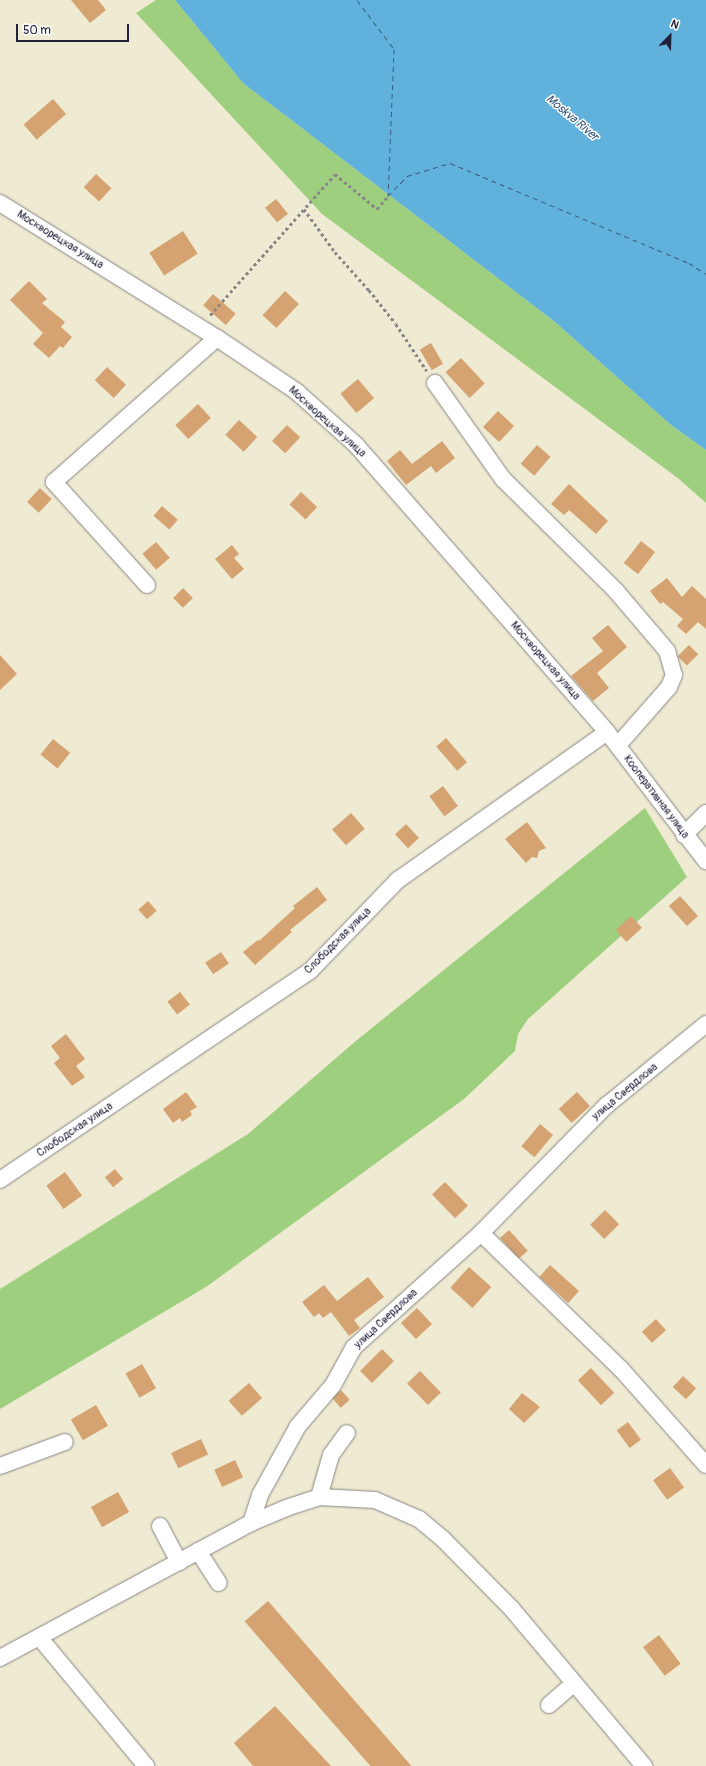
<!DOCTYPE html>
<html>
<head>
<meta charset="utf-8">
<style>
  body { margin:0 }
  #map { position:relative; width:706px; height:1766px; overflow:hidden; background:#efead2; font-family:Pangolin,sans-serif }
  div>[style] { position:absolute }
  .green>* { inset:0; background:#9ecf7e }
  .water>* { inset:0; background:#60b1db }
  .ferry>* { height:1px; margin-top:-0.5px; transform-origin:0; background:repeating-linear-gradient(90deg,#3b5b7b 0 5px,transparent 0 9px) }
  .building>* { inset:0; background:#d4a371; transform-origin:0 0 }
  .path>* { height:2.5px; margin-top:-1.25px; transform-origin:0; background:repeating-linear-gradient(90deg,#888686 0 3px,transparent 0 6px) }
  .roads { filter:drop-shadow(0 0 1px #888686) drop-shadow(0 0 1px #888686) }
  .minor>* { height:16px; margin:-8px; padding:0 8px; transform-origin:8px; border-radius:8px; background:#fff }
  span { translate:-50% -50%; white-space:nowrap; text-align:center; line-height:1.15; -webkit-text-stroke:3px #fff; paint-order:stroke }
  .street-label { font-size:11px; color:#22223b }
  .water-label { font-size:12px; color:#3b5b7b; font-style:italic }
  .north { position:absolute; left:650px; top:16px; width:40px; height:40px; -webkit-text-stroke:3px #fff; paint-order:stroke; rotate:23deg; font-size:11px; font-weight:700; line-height:16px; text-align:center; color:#22223b }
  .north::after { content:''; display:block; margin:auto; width:14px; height:18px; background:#22223b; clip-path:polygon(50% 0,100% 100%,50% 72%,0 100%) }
  .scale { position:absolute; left:16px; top:24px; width:113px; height:18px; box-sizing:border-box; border:2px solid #22223b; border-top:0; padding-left:5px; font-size:12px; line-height:14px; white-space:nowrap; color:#22223b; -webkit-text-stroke:3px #fff; paint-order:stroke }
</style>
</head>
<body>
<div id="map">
  <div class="green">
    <div style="clip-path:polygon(156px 0,175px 0,243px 83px,555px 322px,671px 425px,706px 450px,706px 503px,679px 479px,322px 214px,136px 13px)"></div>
    <div style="clip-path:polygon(645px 808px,687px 877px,528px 1019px,518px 1034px,515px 1051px,464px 1099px,206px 1287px,0 1409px,0 1289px,248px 1134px,357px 1040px)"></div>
  </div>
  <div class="water">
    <div style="clip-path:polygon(175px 0,706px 0,706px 450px,671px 425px,555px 322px,243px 83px)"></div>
  </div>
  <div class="ferry">
    <div style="left:357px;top:0;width:61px;rotate:52.9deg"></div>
    <div style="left:394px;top:49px;width:147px;rotate:92.3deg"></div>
    <div style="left:388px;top:196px;width:28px;rotate:-46deg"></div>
    <div style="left:407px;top:176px;width:45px;rotate:-16.8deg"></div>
    <div style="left:450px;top:163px;width:259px;rotate:22.7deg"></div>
    <div style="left:689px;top:263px;width:20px;rotate:33deg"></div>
  </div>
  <div class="building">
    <div style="clip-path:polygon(71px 0,98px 0,106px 10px,90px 23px)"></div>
    <div style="left:53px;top:99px;width:20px;height:39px;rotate:49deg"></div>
    <div style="left:96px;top:174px;width:21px;height:18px;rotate:43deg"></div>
    <div style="left:276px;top:199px;width:19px;height:14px;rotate:51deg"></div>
    <div style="left:183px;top:231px;width:27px;height:40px;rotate:57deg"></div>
    <div style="clip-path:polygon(29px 281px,47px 299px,42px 303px,65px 322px,61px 327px,72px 337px,63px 348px,60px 346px,49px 358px,33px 344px,43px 333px,10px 300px)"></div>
    <div style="left:285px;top:291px;width:19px;height:33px;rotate:43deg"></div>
    <div style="left:213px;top:294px;width:30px;height:15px;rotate:41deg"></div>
    <div style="left:431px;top:343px;width:24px;height:13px;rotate:60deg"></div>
    <div style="left:461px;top:358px;width:35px;height:21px;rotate:47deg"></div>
    <div style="left:107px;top:367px;width:26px;height:18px;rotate:43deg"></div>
    <div style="left:358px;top:379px;width:25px;height:23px;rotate:50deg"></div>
    <div style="left:198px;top:404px;width:19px;height:31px;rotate:47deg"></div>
    <div style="left:498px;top:411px;width:22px;height:22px;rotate:43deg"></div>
    <div style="left:239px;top:420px;width:25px;height:20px;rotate:43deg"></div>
    <div style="left:287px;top:425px;width:18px;height:22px;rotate:43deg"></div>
    <div style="clip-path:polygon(442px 441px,455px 458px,436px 473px,431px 466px,406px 485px,387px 461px,400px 450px,412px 464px)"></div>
    <div style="left:537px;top:445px;width:18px;height:25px;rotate:41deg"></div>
    <div style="clip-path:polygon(569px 484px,608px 521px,596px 534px,569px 510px,564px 515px,551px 504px)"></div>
    <div style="left:40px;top:488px;width:16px;height:19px;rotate:43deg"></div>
    <div style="left:301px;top:492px;width:22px;height:17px;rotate:43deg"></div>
    <div style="left:162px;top:506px;width:21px;height:13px;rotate:41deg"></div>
    <div style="left:641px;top:541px;width:18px;height:28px;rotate:38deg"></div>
    <div style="left:156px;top:542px;width:21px;height:18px;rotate:49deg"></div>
    <div style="clip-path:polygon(232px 545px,239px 554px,234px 558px,244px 569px,232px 579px,215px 559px)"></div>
    <div style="clip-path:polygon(667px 578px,682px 597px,692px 586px,706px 599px,706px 629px,698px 622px,686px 634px,677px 626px,683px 619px,663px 602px,660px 604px,650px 591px)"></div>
    <div style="left:183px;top:588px;width:14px;height:14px;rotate:45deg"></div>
    <div style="clip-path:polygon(608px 625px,627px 647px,597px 673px,609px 688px,593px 701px,571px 676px,603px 651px,592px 638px)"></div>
    <div style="left:689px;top:645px;width:13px;height:16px;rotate:45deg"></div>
    <div style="clip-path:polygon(0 655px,17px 674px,0 690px)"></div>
    <div style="left:446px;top:738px;width:32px;height:13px;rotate:49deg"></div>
    <div style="left:53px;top:739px;width:22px;height:20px;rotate:39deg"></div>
    <div style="left:443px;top:786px;width:25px;height:17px;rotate:53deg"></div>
    <div style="left:351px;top:813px;width:21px;height:25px;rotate:49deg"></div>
    <div style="clip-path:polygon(527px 822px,546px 848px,539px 851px,537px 858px,532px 857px,526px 863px,505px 839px)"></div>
    <div style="left:406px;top:824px;width:19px;height:15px;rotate:47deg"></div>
    <div style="clip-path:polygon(317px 887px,327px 900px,290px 930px,292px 932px,255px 965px,243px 952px,258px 940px,259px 941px,295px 908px,293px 906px)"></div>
    <div style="left:680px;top:896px;width:27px;height:15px;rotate:48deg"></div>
    <div style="left:148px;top:901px;width:13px;height:13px;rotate:48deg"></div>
    <div style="left:631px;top:916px;width:16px;height:21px;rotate:47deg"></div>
    <div style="left:221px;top:952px;width:14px;height:19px;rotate:56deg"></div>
    <div style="left:180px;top:992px;width:16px;height:16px;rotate:52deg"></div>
    <div style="clip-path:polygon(66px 1034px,85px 1059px,76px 1066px,85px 1077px,72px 1086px,54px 1063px,60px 1058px,51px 1046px)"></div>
    <div style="clip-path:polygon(186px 1092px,197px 1107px,190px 1111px,192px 1115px,182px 1122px,180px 1118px,173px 1123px,163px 1109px)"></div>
    <div style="left:577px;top:1092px;width:19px;height:25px;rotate:47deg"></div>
    <div style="left:540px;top:1124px;width:17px;height:29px;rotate:40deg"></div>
    <div style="left:115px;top:1169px;width:13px;height:13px;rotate:51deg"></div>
    <div style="left:65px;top:1172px;width:29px;height:23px;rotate:54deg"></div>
    <div style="left:445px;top:1182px;width:33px;height:18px;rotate:46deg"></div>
    <div style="left:605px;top:1210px;width:20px;height:21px;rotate:45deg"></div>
    <div style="left:509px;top:1230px;width:28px;height:12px;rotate:48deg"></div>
    <div style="left:550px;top:1265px;width:39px;height:16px;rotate:42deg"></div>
    <div style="left:469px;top:1267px;width:30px;height:28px;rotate:42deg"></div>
    <div style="clip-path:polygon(368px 1277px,384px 1297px,354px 1320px,360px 1328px,349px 1336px,331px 1312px,323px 1318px,319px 1313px,314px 1317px,302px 1302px,324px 1285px,337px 1301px)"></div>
    <div style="left:417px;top:1308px;width:22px;height:22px;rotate:47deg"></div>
    <div style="left:656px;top:1319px;width:15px;height:19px;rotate:48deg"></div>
    <div style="left:382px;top:1349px;width:17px;height:31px;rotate:45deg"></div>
    <div style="left:142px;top:1364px;width:28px;height:19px;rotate:60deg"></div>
    <div style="left:591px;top:1368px;width:34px;height:18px;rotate:47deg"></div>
    <div style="left:420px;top:1371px;width:30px;height:18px;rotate:46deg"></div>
    <div style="left:683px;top:1376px;width:18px;height:15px;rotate:43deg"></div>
    <div style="left:249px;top:1383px;width:20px;height:27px;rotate:49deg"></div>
    <div style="left:341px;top:1390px;width:13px;height:12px;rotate:48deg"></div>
    <div style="clip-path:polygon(522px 1393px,540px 1407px,524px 1423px,509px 1409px)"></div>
    <div style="left:96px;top:1405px;width:24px;height:29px;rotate:60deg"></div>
    <div style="left:628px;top:1422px;width:22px;height:14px;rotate:54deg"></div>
    <div style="left:201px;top:1439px;width:17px;height:33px;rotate:65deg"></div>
    <div style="left:235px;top:1460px;width:19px;height:23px;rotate:65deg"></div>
    <div style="left:670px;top:1468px;width:24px;height:21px;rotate:54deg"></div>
    <div style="left:118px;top:1492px;width:23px;height:31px;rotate:61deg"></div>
    <div style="left:268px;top:1601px;width:218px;height:31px;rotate:49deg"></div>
    <div style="left:659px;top:1635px;width:36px;height:20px;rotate:53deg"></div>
    <div style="clip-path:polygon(275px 1706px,331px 1766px,253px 1766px,234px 1743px)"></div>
  </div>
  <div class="path">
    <div style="left:304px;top:209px;width:53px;rotate:54.2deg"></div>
    <div style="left:335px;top:252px;width:51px;rotate:48.2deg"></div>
    <div style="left:369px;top:290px;width:43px;rotate:51.5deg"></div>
    <div style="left:396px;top:324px;width:56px;rotate:56.6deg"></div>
    <div style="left:210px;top:315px;width:188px;rotate:-48.4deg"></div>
    <div style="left:335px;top:174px;width:55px;rotate:39.8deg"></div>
    <div style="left:377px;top:209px;width:17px;rotate:-50deg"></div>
  </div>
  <div class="roads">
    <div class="minor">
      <div style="left:0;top:203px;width:256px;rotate:31.9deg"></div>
      <div style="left:217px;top:338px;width:97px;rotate:34deg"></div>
      <div style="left:297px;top:392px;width:79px;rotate:41.9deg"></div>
      <div style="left:356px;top:445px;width:381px;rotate:48.8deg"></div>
      <div style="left:607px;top:732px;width:163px;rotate:52.5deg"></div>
      <div style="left:435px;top:383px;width:118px;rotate:54.7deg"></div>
      <div style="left:503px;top:479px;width:159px;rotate:44.7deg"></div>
      <div style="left:616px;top:591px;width:79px;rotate:49.6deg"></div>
      <div style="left:667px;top:651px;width:25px;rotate:74deg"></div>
      <div style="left:674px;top:675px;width:13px;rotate:113deg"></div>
      <div style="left:669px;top:687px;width:77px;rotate:131.3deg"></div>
      <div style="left:147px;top:585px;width:139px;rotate:-132.1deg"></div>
      <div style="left:54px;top:482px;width:217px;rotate:-41.5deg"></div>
      <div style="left:684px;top:835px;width:31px;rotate:-45deg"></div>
      <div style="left:0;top:1180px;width:374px;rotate:-34deg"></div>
      <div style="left:310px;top:971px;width:127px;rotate:-46deg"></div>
      <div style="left:398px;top:880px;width:256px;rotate:-35.3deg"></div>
      <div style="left:481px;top:1233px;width:195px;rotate:44.2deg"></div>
      <div style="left:621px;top:1369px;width:128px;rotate:48.5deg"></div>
      <div style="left:0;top:1466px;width:69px;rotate:-20.3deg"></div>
      <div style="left:319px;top:1497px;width:44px;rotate:-74.1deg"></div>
      <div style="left:331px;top:1455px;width:27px;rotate:-54deg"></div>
      <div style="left:251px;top:1523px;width:29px;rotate:-72deg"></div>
      <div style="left:260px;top:1495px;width:79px;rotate:-61.2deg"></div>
      <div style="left:298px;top:1426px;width:54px;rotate:-49.5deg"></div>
      <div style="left:333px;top:1385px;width:43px;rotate:-61.1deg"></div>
      <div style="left:354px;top:1347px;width:171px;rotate:-41.9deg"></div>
      <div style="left:481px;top:1233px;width:180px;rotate:-45.5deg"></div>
      <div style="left:607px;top:1105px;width:128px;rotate:-39.3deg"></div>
      <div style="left:160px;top:1526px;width:41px;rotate:62.2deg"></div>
      <div style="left:198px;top:1551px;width:38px;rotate:57deg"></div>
      <div style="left:39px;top:1637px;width:168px;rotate:50.3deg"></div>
      <div style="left:0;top:1658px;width:285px;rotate:-28.3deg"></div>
      <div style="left:251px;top:1523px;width:38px;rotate:-23deg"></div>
      <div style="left:286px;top:1508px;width:35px;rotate:-18deg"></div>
      <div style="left:319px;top:1497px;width:56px;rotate:3.1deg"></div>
      <div style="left:375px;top:1500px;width:48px;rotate:23.4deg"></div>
      <div style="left:419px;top:1519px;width:31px;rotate:40deg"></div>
      <div style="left:443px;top:1539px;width:97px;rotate:45.4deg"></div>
      <div style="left:511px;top:1608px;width:207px;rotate:49.9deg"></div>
      <div style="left:549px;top:1705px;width:33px;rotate:-41deg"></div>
    </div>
  </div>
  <div class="street-label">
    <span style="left:60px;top:240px;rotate:32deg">Москворецкая улица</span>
    <span style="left:327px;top:422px;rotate:42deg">Москворецкая улица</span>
    <span style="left:545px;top:661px;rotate:49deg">Москворецкая улица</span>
    <span style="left:656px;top:797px;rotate:53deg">Кооперативная улица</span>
    <span style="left:338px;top:941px;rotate:-45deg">Слободская улица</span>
    <span style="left:625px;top:1092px;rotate:-40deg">улица Свердлова</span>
    <span style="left:75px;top:1130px;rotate:-34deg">Слободская улица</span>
    <span style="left:386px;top:1319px;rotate:-43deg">улица Свердлова</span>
  </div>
  <div class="water-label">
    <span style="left:572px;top:118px;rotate:40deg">Moskva River</span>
  </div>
  <div class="north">N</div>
  <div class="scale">50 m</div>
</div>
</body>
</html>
